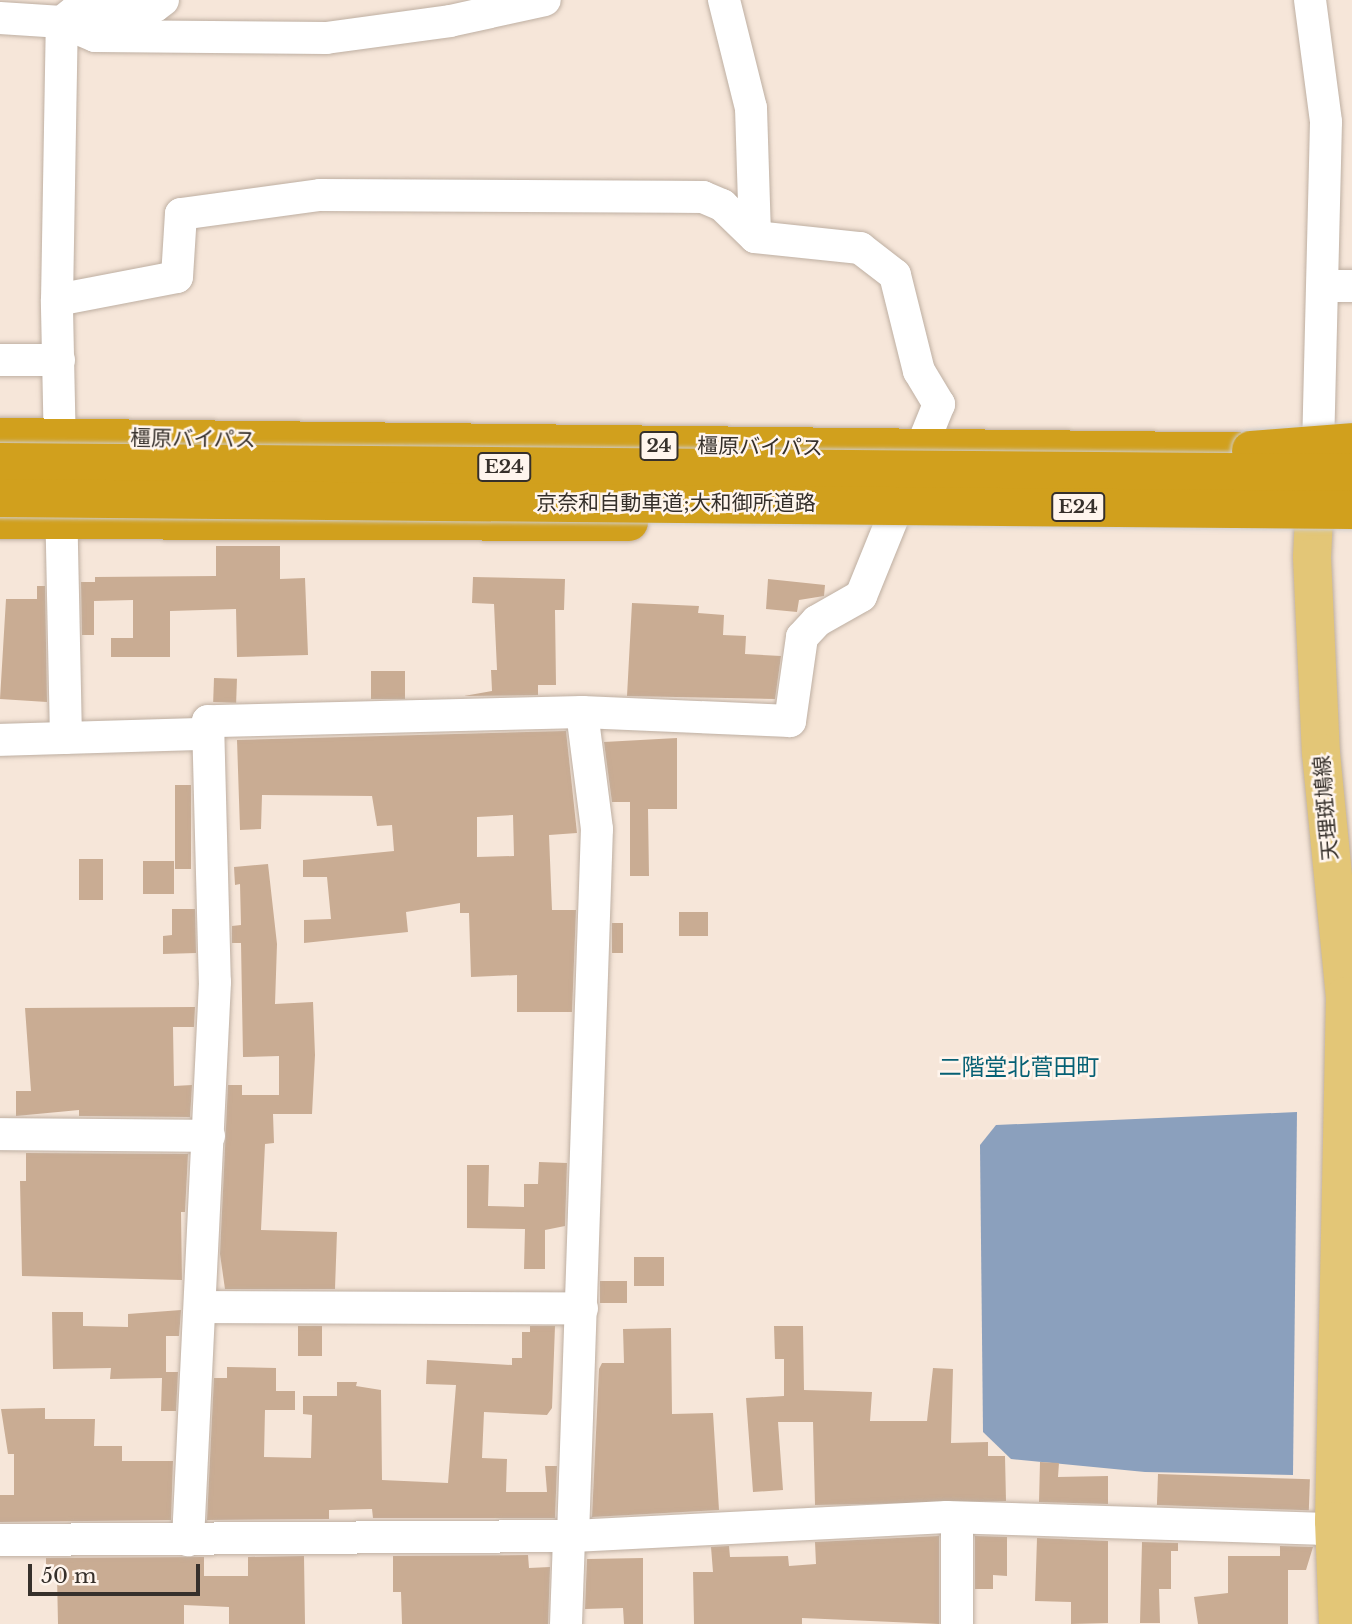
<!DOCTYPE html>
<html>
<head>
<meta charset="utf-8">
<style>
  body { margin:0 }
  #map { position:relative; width:1352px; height:1624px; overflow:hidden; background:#f6e6d9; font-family:"Libre Baskerville","Noto Sans JP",serif }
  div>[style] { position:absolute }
  .water>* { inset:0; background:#8ba0bd }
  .building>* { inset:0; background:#c9ac93; transform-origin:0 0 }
  .roads { filter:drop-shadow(0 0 2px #beafa2) drop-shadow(0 0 2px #beafa2) }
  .minor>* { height:32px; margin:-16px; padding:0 16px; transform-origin:16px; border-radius:16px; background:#fff }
  .major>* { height:38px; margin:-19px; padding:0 19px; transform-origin:19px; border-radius:19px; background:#e3c677 }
  .highway>* { height:38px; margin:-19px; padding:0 19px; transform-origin:19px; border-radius:19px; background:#d1a01d }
  .bridges { filter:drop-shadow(0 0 2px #cfcdcc) drop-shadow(0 0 2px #cfcdcc) }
  .highway-bridge>* { height:38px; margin:-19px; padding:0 19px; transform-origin:19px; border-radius:19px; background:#d1a01d }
  span { translate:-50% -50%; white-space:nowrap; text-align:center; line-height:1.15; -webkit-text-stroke:5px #fff5ed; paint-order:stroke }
  .shield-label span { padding:2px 5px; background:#fff5ed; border:2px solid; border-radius:5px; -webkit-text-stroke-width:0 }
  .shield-label { font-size:19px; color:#36302b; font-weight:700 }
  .street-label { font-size:21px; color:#36302b }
  .neighbourhood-label { font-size:23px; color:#066074 }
  .scale { position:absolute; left:28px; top:1564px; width:172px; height:32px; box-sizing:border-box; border:4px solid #36302b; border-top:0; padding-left:9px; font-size:21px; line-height:24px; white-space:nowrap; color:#36302b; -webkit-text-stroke:5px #fff5ed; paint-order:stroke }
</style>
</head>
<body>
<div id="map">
  <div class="water">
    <div style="clip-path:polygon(1297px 1112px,1293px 1475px,1145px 1472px,1011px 1459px,983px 1432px,980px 1145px,996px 1125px)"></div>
  </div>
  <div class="building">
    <div style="clip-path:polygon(216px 546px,280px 546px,280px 579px,305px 578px,308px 655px,237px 657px,236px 609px,170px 611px,170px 657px,111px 657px,111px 638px,133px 638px,133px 600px,94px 601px,94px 635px,82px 635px,81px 582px,95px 582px,95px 577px,216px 576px)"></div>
    <div style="clip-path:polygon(473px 577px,565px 579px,564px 610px,555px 610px,556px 685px,538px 685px,538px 695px,464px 696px,492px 691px,491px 670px,497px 670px,494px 604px,472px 603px)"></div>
    <div style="clip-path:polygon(768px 579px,825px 585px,824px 596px,799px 600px,797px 612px,766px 609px)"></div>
    <div style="clip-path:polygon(37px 586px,45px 586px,47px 702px,0 699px,6px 599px,37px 599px)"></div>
    <div style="clip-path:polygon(632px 603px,699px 606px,698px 613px,724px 615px,723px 635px,746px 636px,745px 654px,781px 656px,775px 699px,627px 696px)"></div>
    <div style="left:371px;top:671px;width:34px;height:28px"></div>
    <div style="left:214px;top:678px;width:23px;height:24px;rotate:2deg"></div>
    <div style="clip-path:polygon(evenodd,566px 731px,577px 833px,549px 835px,552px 910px,576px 910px,572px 1012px,517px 1012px,517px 975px,471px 977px,469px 913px,460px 913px,460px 903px,406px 912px,408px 932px,304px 943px,304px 920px,331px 919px,327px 877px,303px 877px,303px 860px,394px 851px,392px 825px,377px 826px,372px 796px,262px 795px,261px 829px,240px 830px,237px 740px,566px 731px,513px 815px,514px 856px,477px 857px,477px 817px,513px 815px)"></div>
    <div style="clip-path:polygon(677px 738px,677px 809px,648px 809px,649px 876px,630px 876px,630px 802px,612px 802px,604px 742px)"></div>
    <div style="left:175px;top:785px;width:16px;height:84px"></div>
    <div style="left:79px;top:859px;width:24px;height:41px"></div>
    <div style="left:143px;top:861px;width:31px;height:33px"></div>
    <div style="clip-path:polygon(268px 864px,277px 944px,275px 1004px,313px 1002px,315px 1055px,312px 1114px,273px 1114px,274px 1143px,265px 1144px,261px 1230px,337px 1232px,335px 1289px,225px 1289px,220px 1254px,228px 1085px,242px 1085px,242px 1095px,279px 1095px,279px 1056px,243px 1057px,241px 943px,232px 943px,232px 926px,241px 925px,240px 884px,235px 885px,234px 867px)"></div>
    <div style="clip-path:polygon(172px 909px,195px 909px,196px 953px,163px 954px,163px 936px,172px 935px)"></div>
    <div style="left:708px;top:912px;width:24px;height:29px;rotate:90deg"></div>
    <div style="left:612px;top:923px;width:11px;height:30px"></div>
    <div style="clip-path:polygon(195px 1007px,194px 1027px,173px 1027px,174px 1086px,192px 1085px,190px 1117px,79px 1116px,79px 1110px,16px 1116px,16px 1091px,31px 1091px,25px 1008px)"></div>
    <div style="clip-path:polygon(26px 1153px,188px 1154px,185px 1212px,181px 1212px,182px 1280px,22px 1276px,20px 1181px,26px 1181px)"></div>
    <div style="clip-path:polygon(539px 1162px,567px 1163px,565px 1226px,545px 1230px,545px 1269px,524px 1269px,525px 1229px,467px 1228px,467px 1165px,489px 1165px,488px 1206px,524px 1207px,524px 1184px,538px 1184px)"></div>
    <div style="left:664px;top:1257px;width:29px;height:30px;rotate:90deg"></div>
    <div style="left:600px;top:1281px;width:27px;height:22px"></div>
    <div style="clip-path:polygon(181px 1310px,179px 1336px,166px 1336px,166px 1372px,178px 1372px,176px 1411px,161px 1411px,162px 1378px,110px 1379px,111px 1368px,53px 1369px,52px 1312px,83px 1312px,83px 1326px,128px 1327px,128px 1314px)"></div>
    <div style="left:298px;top:1326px;width:24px;height:30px"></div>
    <div style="clip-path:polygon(530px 1326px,555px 1326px,552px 1408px,547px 1415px,484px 1412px,482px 1458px,507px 1459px,506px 1492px,547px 1492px,545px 1466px,557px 1466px,555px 1518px,373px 1518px,372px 1509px,329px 1510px,329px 1519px,207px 1520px,214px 1378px,227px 1378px,227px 1367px,276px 1368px,276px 1391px,295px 1391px,295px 1410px,265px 1410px,264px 1457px,311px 1458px,312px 1415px,303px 1414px,303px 1396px,337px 1396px,337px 1382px,357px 1382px,356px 1386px,381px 1390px,382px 1480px,448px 1483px,456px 1385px,426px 1384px,427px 1360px,512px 1365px,512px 1358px,522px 1358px,522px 1332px,530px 1332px)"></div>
    <div style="clip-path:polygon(774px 1326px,803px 1326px,804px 1390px,872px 1392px,870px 1421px,927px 1421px,933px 1368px,953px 1369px,951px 1443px,988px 1442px,988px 1456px,1005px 1456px,1006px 1501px,815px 1505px,813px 1422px,778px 1422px,783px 1490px,753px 1492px,746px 1398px,784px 1396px,784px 1359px,775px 1359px)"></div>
    <div style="clip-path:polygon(671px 1328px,672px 1414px,713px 1413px,719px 1510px,592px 1517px,599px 1369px,602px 1363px,624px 1363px,623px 1329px)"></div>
    <div style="clip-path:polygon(45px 1408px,45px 1419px,95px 1419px,94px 1446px,122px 1446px,122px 1461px,173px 1461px,171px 1520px,0 1522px,0 1495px,14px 1495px,14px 1454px,8px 1454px,1px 1409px)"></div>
    <div style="clip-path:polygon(1040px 1462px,1059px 1463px,1058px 1477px,1108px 1476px,1108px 1504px,1039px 1502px)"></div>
    <div style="left:1158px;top:1474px;width:152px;height:31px;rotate:2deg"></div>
    <div style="clip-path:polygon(939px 1536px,939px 1624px,802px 1618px,802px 1624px,694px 1624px,693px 1572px,713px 1572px,711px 1547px,729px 1546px,730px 1557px,788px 1556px,789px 1566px,816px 1564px,815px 1542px)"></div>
    <div style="clip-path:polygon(975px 1536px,1007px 1537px,1007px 1576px,993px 1575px,993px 1589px,975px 1589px)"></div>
    <div style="clip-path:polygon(1037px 1538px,1108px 1541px,1108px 1623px,1071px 1624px,1071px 1602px,1035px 1601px)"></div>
    <div style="clip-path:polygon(1142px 1542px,1178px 1543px,1178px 1551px,1171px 1551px,1171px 1589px,1159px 1589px,1160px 1623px,1140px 1623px)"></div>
    <div style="clip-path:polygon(1280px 1546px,1313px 1547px,1306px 1570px,1288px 1570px,1288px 1624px,1198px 1624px,1194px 1597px,1228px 1593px,1228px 1556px,1280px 1556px)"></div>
    <div style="clip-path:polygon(528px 1555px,529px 1568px,550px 1567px,548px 1624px,402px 1624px,401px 1592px,393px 1592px,393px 1556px)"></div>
    <div style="clip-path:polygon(304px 1556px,305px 1624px,229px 1624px,229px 1607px,184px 1605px,184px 1624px,58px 1624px,57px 1576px,46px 1576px,46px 1558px,204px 1557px,204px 1576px,248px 1576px,248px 1557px)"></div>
    <div style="clip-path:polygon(643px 1558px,643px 1624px,624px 1624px,623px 1608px,585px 1609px,587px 1559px)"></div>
  </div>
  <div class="roads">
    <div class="minor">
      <div style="left:724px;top:0;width:111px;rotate:76deg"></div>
      <div style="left:751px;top:108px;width:129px;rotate:88.2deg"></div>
      <div style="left:1310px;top:0;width:123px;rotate:82.5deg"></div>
      <div style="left:1326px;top:122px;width:331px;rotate:91.4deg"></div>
      <div style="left:0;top:18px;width:62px;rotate:3.7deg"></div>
      <div style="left:62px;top:22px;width:36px;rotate:23deg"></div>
      <div style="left:95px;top:36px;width:231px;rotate:0.5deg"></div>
      <div style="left:326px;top:38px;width:125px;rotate:-7.8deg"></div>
      <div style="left:450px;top:21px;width:97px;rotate:-12.5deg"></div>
      <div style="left:1324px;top:286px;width:28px"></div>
      <div style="left:57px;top:300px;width:122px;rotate:-10.9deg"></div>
      <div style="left:177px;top:277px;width:63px;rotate:-86.4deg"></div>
      <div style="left:181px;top:214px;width:140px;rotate:-7.8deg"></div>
      <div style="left:320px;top:195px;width:383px;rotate:0.3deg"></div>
      <div style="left:703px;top:197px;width:21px;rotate:23deg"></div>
      <div style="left:722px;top:205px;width:46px;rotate:44.1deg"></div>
      <div style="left:755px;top:237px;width:106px;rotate:6deg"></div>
      <div style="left:860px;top:248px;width:44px;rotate:37.6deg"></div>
      <div style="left:895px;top:275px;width:99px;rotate:76deg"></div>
      <div style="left:919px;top:371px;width:39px;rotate:59deg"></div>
      <div style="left:939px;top:404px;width:207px;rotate:112.1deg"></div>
      <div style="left:861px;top:596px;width:51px;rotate:150.4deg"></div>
      <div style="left:817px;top:621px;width:22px;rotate:133deg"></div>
      <div style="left:802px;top:637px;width:85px;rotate:98.1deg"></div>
      <div style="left:790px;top:721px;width:208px;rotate:-177.5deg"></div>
      <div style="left:582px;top:712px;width:374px;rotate:178.6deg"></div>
      <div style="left:208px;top:721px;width:261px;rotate:88.5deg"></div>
      <div style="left:215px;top:982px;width:559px;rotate:92.77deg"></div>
      <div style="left:0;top:360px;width:59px"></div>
      <div style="left:66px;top:738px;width:438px;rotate:-91.2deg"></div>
      <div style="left:57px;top:300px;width:278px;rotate:-89deg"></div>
      <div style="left:62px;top:22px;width:19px;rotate:-39deg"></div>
      <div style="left:77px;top:10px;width:78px;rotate:-2.9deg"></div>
      <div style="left:155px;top:6px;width:10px;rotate:-37deg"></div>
      <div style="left:0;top:740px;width:208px;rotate:-1.7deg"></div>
      <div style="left:0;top:1134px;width:209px;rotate:0.5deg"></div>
      <div style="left:203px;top:1307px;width:379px;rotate:0.2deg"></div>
      <div style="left:957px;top:1518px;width:106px;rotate:90deg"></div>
      <div style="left:573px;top:1536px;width:707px;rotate:-88.06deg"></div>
      <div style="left:597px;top:829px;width:118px;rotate:-97.3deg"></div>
      <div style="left:0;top:1540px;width:573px;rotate:-0.4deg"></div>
      <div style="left:573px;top:1536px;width:374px;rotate:-2.9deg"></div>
      <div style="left:947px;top:1517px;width:373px;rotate:1.8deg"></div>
      <div style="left:1320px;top:1529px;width:16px;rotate:-30deg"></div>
      <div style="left:566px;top:1624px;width:88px;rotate:-88deg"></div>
    </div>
    <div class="major">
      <div style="left:1316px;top:476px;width:81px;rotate:92.8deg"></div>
      <div style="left:1312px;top:557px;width:196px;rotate:87.4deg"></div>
      <div style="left:1321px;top:753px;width:244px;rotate:84.4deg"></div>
      <div style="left:1345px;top:996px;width:525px;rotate:91.2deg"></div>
      <div style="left:1334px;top:1521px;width:103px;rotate:87.8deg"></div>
    </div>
    <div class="highway">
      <div style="left:0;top:437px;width:1283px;rotate:0.67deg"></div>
      <div style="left:0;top:520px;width:629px;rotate:0.18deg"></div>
    </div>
  </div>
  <div class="bridges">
    <div class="highway-bridge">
      <div style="left:1251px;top:450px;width:101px;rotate:-4.5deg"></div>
      <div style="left:0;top:462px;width:1352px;rotate:0.47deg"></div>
      <div style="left:0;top:498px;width:1352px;rotate:0.51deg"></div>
    </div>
  </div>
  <div class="shield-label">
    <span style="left:659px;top:446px">24</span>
    <span style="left:504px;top:467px">E24</span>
    <span style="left:1078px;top:507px">E24</span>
  </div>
  <div class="street-label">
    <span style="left:193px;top:439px;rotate:1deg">橿原バイパス</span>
    <span style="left:760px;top:447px;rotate:1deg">橿原バイパス</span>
    <span style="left:676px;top:503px">京奈和自動車道;大和御所道路</span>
    <span style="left:1326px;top:808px;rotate:-95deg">天理斑鳩線</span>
  </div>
  <div class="neighbourhood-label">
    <span style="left:1019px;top:1067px">二階堂北菅田町</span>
  </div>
  <div class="scale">50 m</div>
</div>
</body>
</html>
